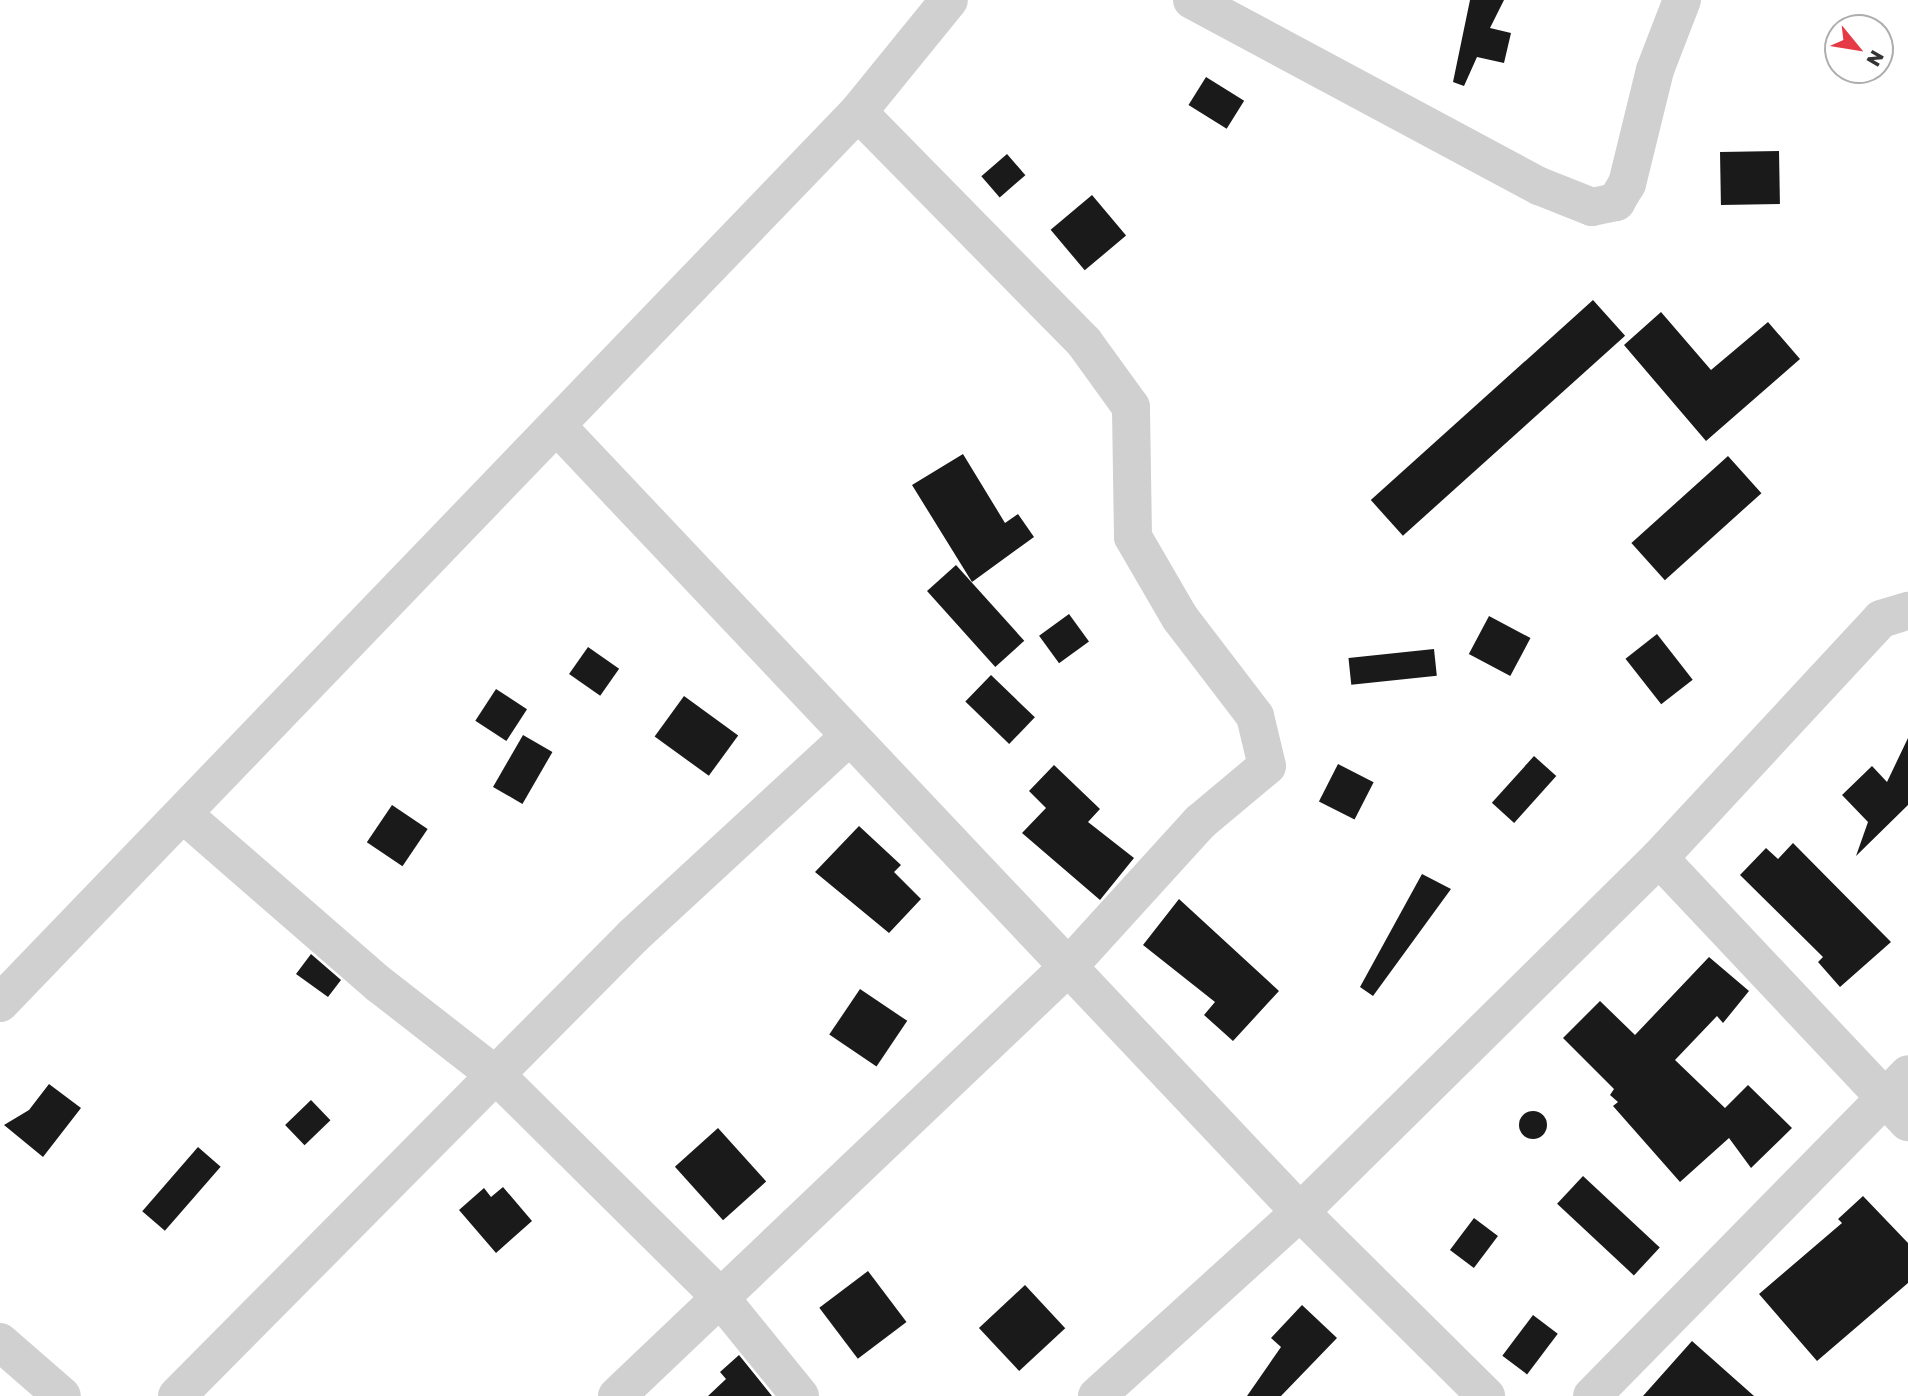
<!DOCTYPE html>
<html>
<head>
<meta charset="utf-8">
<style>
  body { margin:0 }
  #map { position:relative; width:1908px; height:1396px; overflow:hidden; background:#fff; font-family:"Golos Text",sans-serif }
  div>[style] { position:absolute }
  .building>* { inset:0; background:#1a1a1a; transform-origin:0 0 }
  .round { border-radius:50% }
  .minor>* { height:38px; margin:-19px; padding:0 19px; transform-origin:19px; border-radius:19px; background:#d0d0d0 }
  span { translate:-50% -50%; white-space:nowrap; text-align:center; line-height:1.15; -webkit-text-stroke:7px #fff; paint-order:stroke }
  .north { position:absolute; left:1824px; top:14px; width:70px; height:70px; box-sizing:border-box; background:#fff; border:2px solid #adadad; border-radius:50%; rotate:120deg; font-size:19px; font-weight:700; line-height:28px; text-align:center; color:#333 }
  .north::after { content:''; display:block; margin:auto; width:24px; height:32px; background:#e63946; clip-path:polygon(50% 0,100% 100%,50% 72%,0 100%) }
</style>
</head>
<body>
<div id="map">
  <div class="building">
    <div style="clip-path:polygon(1470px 0,1504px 0,1490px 28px,1511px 33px,1504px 63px,1477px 57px,1464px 86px,1453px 82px)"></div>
    <div style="left:1206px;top:77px;width:45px;height:33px;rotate:32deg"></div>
    <div style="left:1779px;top:151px;width:53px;height:59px;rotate:89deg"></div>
    <div style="left:1007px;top:154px;width:28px;height:34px;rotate:49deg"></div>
    <div style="left:1092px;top:195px;width:53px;height:54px;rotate:50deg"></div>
    <div style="left:1593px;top:300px;width:48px;height:299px;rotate:48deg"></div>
    <div style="clip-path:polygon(1661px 312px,1711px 370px,1768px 322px,1800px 359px,1706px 441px,1624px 345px)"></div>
    <div style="clip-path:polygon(963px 454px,1005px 523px,1018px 514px,1034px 537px,972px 582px,912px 485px)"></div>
    <div style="left:1728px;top:456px;width:50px;height:130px;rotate:48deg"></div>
    <div style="left:956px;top:565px;width:102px;height:39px;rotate:48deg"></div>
    <div style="left:1069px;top:614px;width:34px;height:37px;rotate:54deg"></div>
    <div style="left:1489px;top:616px;width:47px;height:43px;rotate:28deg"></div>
    <div style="left:1657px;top:634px;width:58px;height:40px;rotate:52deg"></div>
    <div style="left:588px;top:647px;width:38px;height:33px;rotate:35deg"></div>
    <div style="left:1434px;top:649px;width:27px;height:86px;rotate:84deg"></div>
    <div style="left:991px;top:675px;width:61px;height:37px;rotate:44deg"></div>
    <div style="left:496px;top:689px;width:37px;height:38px;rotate:33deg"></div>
    <div style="left:684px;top:696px;width:67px;height:50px;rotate:36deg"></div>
    <div style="left:523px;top:735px;width:34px;height:60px;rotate:30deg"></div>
    <div style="clip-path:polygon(1908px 738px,1908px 805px,1856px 856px,1868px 822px,1842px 795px,1872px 766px,1887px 782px)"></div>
    <div style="left:1534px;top:756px;width:30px;height:63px;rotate:42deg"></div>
    <div style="left:1338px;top:764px;width:40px;height:42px;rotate:27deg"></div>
    <div style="clip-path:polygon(1054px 765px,1100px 809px,1088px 822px,1134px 858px,1100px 900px,1022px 833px,1046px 808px,1029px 791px)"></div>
    <div style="left:392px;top:805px;width:43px;height:45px;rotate:34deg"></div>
    <div style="clip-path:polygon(859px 826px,901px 865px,894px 872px,921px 899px,889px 933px,815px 872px)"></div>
    <div style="clip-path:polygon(1793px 843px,1891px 942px,1840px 987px,1818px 962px,1823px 957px,1740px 875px,1766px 848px,1778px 859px)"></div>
    <div style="clip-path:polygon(1422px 874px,1451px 889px,1373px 996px,1360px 987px)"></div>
    <div style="clip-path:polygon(1179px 899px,1279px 991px,1233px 1041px,1204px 1015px,1215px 1002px,1143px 945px)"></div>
    <div style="clip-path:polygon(311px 954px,341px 980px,328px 997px,296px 974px)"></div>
    <div style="clip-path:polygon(1709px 957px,1749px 991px,1723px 1023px,1717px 1016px,1675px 1060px,1725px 1108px,1748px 1085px,1792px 1128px,1751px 1168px,1729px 1138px,1680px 1182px,1613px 1106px,1618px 1102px,1610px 1095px,1614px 1089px,1563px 1038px,1600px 1001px,1635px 1035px)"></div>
    <div style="left:860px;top:989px;width:57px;height:55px;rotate:34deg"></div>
    <div style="clip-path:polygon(49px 1084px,81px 1108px,43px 1157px,4px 1125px,29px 1110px)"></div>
    <div style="left:311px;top:1100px;width:28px;height:36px;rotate:46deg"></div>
    <div class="round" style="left:1519px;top:1111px;width:28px;height:28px"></div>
    <div style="left:718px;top:1128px;width:72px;height:58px;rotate:48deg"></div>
    <div style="left:198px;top:1147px;width:30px;height:85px;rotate:41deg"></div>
    <div style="left:1583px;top:1176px;width:105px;height:38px;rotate:43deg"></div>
    <div style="clip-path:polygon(503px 1187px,532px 1221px,496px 1253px,459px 1210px,484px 1188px,491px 1197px)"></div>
    <div style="clip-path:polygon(1863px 1196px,1908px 1243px,1908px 1283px,1817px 1361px,1759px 1294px,1842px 1223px,1838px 1219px)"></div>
    <div style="left:1474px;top:1218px;width:30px;height:40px;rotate:37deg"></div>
    <div style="left:868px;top:1271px;width:64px;height:61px;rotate:53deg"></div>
    <div style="left:1025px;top:1285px;width:59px;height:63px;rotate:47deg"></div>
    <div style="clip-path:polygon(1302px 1305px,1337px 1338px,1281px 1396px,1247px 1396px,1281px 1347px,1271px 1338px)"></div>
    <div style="left:1533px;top:1315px;width:31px;height:51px;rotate:37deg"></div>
    <div style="clip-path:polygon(1692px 1341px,1754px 1396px,1643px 1396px)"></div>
    <div style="clip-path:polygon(739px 1355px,772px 1396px,708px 1396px,726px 1379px,720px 1372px)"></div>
  </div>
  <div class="minor">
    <div style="left:1192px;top:0;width:394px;rotate:28.2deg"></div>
    <div style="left:1539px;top:186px;width:57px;rotate:21.6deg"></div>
    <div style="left:1592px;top:207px;width:25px;rotate:-12deg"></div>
    <div style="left:1616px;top:202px;width:21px;rotate:-59deg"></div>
    <div style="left:1627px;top:184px;width:117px;rotate:-76.2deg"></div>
    <div style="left:1655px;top:70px;width:75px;rotate:-68.9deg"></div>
    <div style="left:558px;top:427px;width:1080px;rotate:46.61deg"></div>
    <div style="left:1300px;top:1212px;width:262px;rotate:44.7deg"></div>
    <div style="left:183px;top:814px;width:261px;rotate:41deg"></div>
    <div style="left:380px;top:985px;width:148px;rotate:37.9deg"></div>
    <div style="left:497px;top:1076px;width:311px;rotate:44.7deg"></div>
    <div style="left:718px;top:1295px;width:130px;rotate:50.9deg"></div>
    <div style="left:1659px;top:858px;width:363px;rotate:46.7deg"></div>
    <div style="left:0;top:1003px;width:1237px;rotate:-46.08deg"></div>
    <div style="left:858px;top:112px;width:144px;rotate:-50.9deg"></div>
    <div style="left:0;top:1342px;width:82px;rotate:41.1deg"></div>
    <div style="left:177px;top:1396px;width:648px;rotate:-45.25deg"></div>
    <div style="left:633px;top:936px;width:294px;rotate:-42.7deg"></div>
    <div style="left:617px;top:1396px;width:624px;rotate:-43.57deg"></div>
    <div style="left:1069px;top:966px;width:195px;rotate:-47.7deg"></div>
    <div style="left:1200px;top:822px;width:87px;rotate:-39.9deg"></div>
    <div style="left:1267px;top:766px;width:51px;rotate:-103.5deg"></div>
    <div style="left:1255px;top:716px;width:123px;rotate:-127.4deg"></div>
    <div style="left:1180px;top:618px;width:94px;rotate:-120.1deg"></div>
    <div style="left:1133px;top:537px;width:130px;rotate:-90.9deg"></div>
    <div style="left:1131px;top:407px;width:80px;rotate:-125.9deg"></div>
    <div style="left:1084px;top:342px;width:322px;rotate:-134.5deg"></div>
    <div style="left:1097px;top:1396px;width:274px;rotate:-42.2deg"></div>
    <div style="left:1300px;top:1212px;width:504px;rotate:-44.6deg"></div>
    <div style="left:1659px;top:858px;width:326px;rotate:-47.1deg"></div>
    <div style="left:1881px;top:619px;width:28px;rotate:-17deg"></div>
    <div style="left:1592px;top:1396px;width:451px;rotate:-45.5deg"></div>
  </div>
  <div class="north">N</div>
</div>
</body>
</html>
